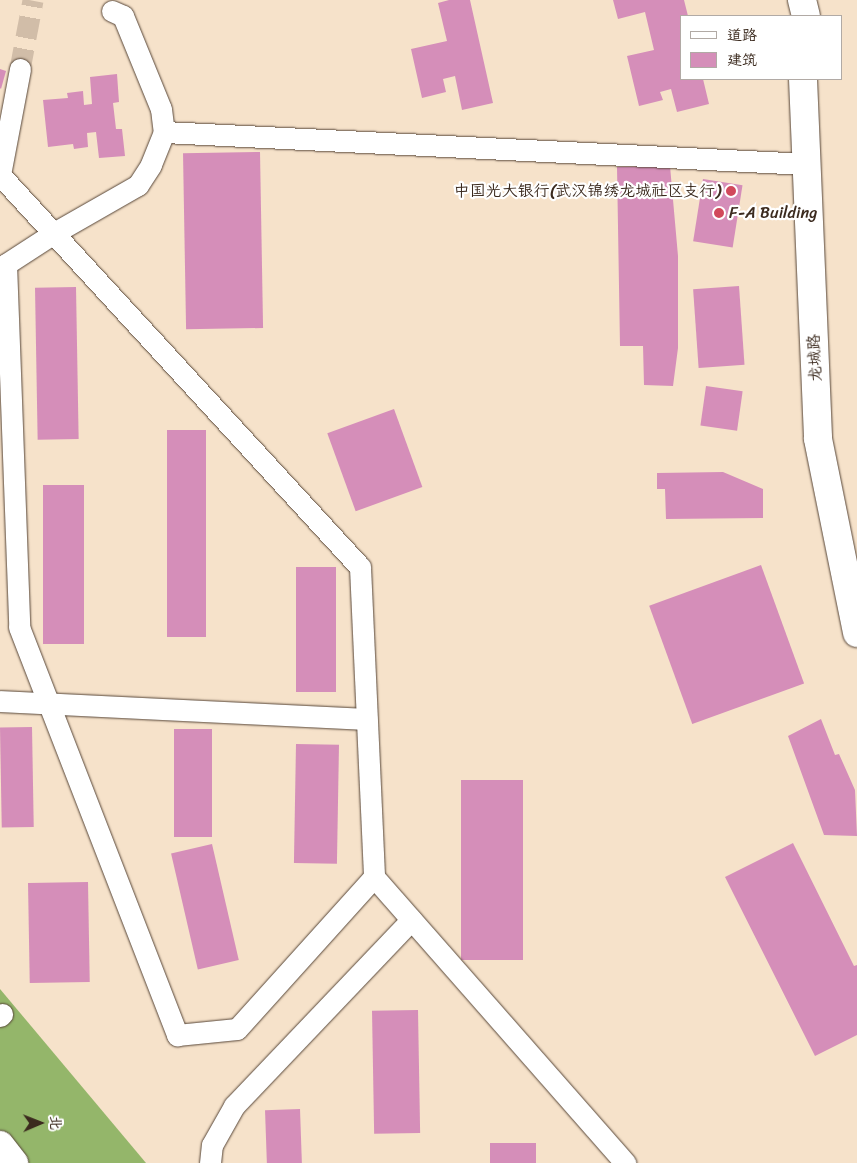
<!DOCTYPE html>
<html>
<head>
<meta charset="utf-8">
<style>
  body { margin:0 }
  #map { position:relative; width:857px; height:1163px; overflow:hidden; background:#f6e2ca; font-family:Sriracha,"LXGW WenKai TC",sans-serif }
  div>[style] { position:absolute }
  .forest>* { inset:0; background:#94b66a }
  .building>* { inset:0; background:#d58eb9; transform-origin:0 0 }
  .street-tunnel>* { height:21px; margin-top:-10.5px; transform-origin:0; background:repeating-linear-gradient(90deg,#d1bda8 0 21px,transparent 0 32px) }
  .roads { filter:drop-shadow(0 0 1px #574638) drop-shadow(0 0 1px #574638) }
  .street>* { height:21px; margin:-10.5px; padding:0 10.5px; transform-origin:10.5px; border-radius:10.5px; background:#fff }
  .secondary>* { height:28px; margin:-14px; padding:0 14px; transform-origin:14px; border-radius:14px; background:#fff }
  .highway>* { height:28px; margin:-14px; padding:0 14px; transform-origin:14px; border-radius:14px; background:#fff }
  .dots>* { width:14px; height:14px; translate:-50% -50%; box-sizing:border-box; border:2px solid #fff; border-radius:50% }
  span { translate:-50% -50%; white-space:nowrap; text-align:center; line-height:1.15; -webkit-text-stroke:4.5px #fff; paint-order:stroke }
  .poi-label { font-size:16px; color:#3b2a1e }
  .right { translate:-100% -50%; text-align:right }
  .left { translate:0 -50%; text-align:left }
  .street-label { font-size:16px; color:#3b2a1e }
  .legend { position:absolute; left:680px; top:15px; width:162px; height:65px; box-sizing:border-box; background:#fff; border:1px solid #b1aaa5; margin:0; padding:6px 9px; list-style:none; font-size:15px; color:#3b2a1e }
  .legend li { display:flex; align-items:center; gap:10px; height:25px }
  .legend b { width:25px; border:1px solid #b1aaa5 }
  .north { position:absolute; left:15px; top:1098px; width:50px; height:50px; -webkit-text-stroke:4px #fff; paint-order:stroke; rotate:89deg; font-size:14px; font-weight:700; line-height:20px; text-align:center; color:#3b2a1e }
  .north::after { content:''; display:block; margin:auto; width:18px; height:22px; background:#3b2a1e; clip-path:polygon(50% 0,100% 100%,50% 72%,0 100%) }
</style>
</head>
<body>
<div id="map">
  <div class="forest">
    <div style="clip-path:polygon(0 989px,141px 1157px,146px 1163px,0 1163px)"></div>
  </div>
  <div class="building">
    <div style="clip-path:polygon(449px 0,470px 0,493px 103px,462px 110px,455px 76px,443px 79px,446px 92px,422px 98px,411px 49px,447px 41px,438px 3px)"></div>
    <div style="clip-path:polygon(613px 0,684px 0,688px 16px,681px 16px,681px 79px,703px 79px,709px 104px,677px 112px,671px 89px,660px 92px,663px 100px,639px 106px,627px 56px,654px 50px,645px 12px,618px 19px)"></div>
    <div style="clip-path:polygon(0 69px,6px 71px,1px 89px,0 88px)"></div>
    <div style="clip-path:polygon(117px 74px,119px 102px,113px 103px,116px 129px,122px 129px,125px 156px,99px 158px,96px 132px,87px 133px,88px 147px,74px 149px,73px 144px,48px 147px,43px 100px,68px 98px,67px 93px,83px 91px,84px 105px,92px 104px,90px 77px)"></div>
    <div style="left:260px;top:152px;width:176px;height:77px;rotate:89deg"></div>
    <div style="clip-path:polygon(670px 166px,678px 256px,678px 348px,673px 386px,644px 385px,643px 346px,620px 346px,617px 167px)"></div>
    <div style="left:703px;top:179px;width:40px;height:63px;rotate:9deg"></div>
    <div style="left:739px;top:286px;width:79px;height:46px;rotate:86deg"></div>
    <div style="left:76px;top:287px;width:152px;height:41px;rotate:89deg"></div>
    <div style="left:706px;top:386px;width:37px;height:40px;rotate:8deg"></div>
    <div style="left:394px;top:409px;width:83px;height:71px;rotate:70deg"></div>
    <div style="left:167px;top:430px;width:39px;height:207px"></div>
    <div style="clip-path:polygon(723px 472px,763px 489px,763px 518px,666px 519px,665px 489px,657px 489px,657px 473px)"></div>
    <div style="left:43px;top:485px;width:41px;height:159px"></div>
    <div style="left:761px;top:565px;width:126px;height:119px;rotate:70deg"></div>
    <div style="left:296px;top:567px;width:40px;height:125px"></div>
    <div style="clip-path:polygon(821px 719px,835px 755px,839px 754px,855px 790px,857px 836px,824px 835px,788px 736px)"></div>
    <div style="left:32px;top:727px;width:100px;height:32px;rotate:89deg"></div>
    <div style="left:174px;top:729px;width:38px;height:108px"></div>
    <div style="left:296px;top:744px;width:43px;height:119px;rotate:1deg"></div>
    <div style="left:523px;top:780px;width:180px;height:62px;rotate:90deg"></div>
    <div style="clip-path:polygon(793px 843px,854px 966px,857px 965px,857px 1035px,815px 1056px,725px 877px)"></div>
    <div style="left:212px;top:844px;width:119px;height:42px;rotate:77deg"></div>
    <div style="left:88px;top:882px;width:100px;height:60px;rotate:89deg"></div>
    <div style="left:418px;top:1010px;width:123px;height:46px;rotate:89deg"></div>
    <div style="left:300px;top:1109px;width:54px;height:35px;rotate:88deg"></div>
    <div style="left:536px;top:1143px;width:20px;height:46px;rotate:90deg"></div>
  </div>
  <div class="street-tunnel">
    <div style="left:20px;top:69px;width:70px;rotate:-79.3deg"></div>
  </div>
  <div class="roads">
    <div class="street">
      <div style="left:112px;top:11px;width:12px;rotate:24deg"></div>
      <div style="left:123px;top:16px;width:100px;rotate:67.8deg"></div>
      <div style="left:161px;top:109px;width:23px;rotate:83deg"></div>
      <div style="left:164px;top:132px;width:35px;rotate:112deg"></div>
      <div style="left:151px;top:165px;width:24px;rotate:123deg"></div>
      <div style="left:138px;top:185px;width:97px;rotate:150.3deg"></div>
      <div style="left:54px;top:233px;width:57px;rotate:147.1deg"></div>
      <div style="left:6px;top:264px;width:363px;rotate:87.9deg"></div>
      <div style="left:19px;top:627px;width:438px;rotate:68.8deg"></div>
      <div style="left:177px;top:1035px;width:60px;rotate:-5.7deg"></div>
      <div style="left:237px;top:1029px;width:205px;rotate:-48deg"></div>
      <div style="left:20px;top:69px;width:108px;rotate:100.7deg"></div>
      <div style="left:0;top:175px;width:532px;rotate:47.44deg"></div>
      <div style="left:360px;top:567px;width:310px;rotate:87.4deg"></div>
      <div style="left:374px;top:877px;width:381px;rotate:48.7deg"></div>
      <div style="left:164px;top:132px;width:643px;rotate:2.85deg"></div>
      <div style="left:0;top:701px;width:367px;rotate:2.8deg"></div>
      <div style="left:0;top:1016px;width:3px;rotate:-45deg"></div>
      <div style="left:210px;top:1163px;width:18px;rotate:-84deg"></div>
      <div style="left:212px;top:1145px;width:45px;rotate:-60.6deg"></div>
      <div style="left:234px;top:1106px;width:257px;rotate:-46.4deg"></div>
    </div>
    <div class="secondary">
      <div style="left:802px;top:0;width:16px;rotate:76deg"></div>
      <div style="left:803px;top:79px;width:360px;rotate:87.6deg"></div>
      <div style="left:818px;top:439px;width:198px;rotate:78.6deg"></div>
    </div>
    <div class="highway">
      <div style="left:0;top:1145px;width:23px;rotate:52deg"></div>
    </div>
  </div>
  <div class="dots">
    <div style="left:731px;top:191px;background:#d1495b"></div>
    <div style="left:719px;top:213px;background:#d1495b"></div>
  </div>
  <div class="poi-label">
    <span class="right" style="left:721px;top:191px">中国光大银行(武汉锦绣龙城社区支行)</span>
    <span class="left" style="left:729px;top:213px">F-A Building</span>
  </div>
  <div class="street-label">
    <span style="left:815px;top:358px;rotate:-93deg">龙城路</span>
  </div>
  <ul class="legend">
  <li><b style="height:6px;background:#fff"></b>道路</li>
  <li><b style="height:14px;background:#d58eb9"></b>建筑</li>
  </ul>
  <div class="north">北</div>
</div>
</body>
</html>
